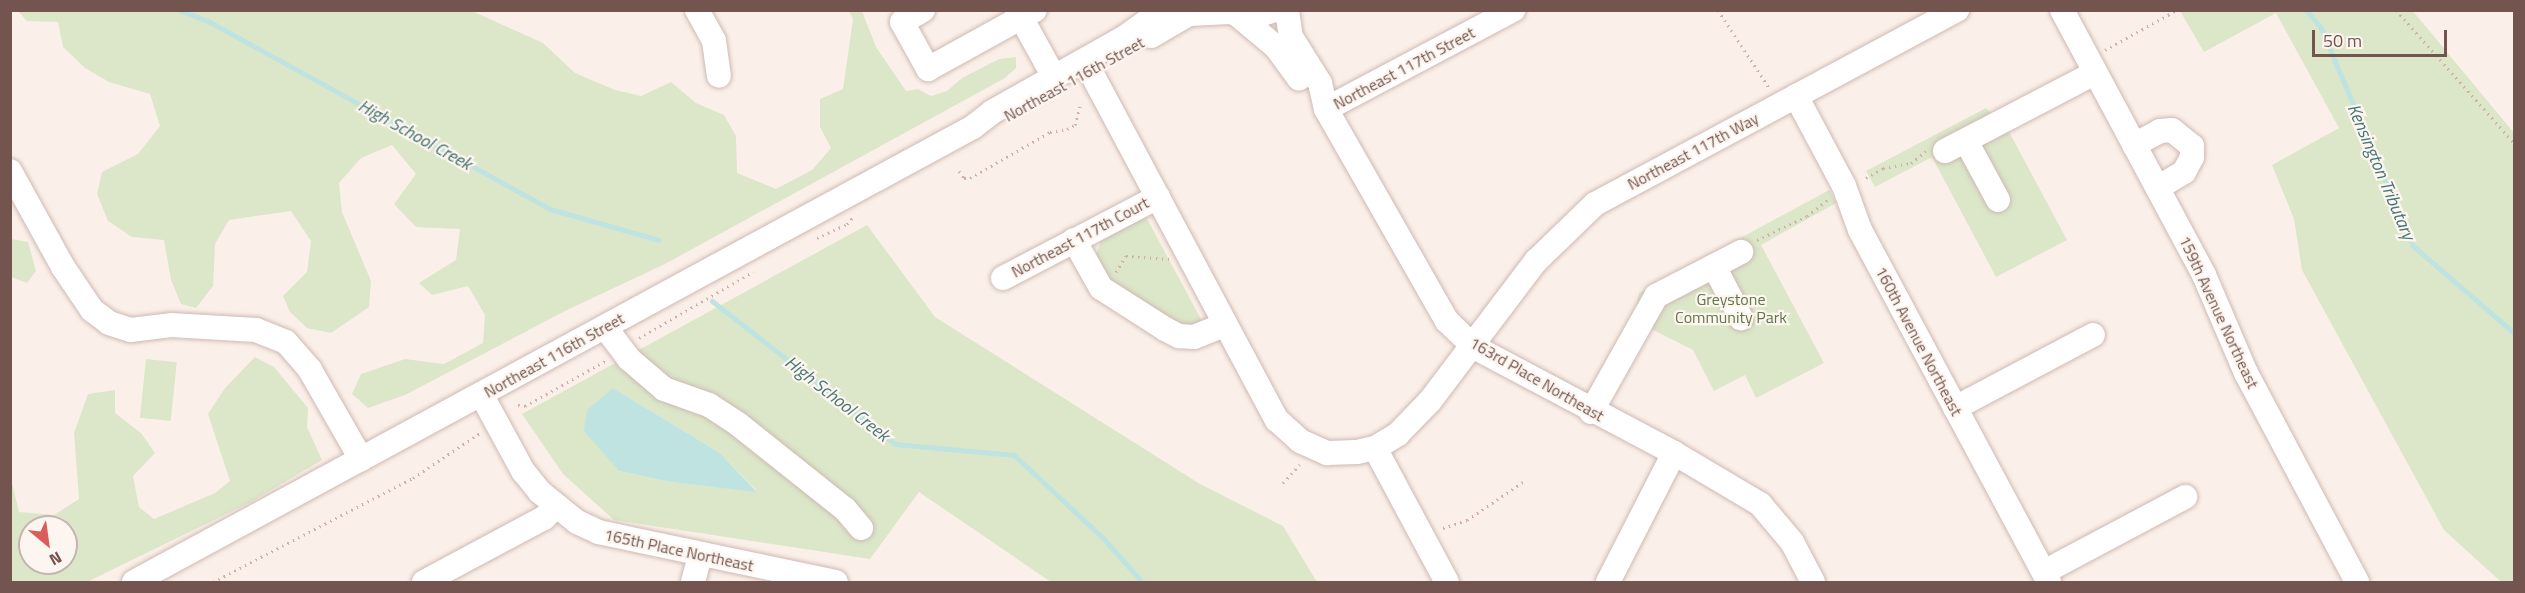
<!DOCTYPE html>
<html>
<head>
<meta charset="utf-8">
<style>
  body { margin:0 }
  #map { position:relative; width:2525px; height:593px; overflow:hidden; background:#fbf0e9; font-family:"Titillium Web",sans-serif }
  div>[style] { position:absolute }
  .green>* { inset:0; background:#dbe7c8; transform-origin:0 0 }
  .water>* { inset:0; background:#bfe3e1 }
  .stream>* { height:5px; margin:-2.5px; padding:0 2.5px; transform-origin:2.5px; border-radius:2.5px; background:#bfe3e1 }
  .path>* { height:3px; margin-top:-1.5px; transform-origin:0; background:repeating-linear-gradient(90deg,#d3aea6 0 1.5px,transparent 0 6px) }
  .roads { filter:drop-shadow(0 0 2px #ceb9b3) drop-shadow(0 0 2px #ceb9b3) }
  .minor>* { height:24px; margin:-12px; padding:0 12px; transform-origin:12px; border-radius:12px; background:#fff }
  span { translate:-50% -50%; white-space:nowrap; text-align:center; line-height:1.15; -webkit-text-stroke:4.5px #fdf5ef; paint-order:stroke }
  .street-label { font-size:16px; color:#73544f }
  .park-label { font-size:16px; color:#5f7848 }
  .water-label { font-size:18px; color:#447675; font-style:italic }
  .frame { position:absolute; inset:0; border:12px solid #73544f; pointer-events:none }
  .north { position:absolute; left:18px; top:515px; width:60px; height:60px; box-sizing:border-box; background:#fdf5ef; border:2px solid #c6b5af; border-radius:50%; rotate:151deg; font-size:16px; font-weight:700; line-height:24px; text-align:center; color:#73544f }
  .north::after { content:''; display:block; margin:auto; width:21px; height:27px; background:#d95d5a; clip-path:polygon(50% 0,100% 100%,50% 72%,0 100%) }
  .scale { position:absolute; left:2312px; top:30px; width:135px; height:27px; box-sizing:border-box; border:3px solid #73544f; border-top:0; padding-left:8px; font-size:18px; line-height:21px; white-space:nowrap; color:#73544f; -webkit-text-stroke:4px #fdf5ef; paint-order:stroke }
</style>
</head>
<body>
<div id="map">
  <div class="green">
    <div style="clip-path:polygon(18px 11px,472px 11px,543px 43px,575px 73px,615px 90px,641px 96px,671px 82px,696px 103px,724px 115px,736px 136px,737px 173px,776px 189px,812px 170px,831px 148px,820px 127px,820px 99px,843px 89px,853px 19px,849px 11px,862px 11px,876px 47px,906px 91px,918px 89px,931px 96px,947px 91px,962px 78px,999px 59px,1016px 57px,1016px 68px,1005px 78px,665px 264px,565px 311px,405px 395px,368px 408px,352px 394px,361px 374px,405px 359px,444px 364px,483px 343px,485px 315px,468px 286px,432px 295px,419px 283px,456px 260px,460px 229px,416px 227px,394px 204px,416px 174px,392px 145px,361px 158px,339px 183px,342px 212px,371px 281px,369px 307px,331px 333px,307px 328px,290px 312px,283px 296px,307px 272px,311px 241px,291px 211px,229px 220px,215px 244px,213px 286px,196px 308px,181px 304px,171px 280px,164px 240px,132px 237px,108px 221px,97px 194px,102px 172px,138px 154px,160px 126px,150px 94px,109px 82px,85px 68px,63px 47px,58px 22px,27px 21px)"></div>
    <div style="clip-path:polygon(2180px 11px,2413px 11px,2514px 133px,2514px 582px,2500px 581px,2444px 530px,2302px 270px,2294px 219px,2272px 165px,2339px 128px,2276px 13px,2204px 52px)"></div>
    <div style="clip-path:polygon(1986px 108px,2007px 128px,2067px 240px,1996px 277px,1932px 157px,1875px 187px,1866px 171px)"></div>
    <div style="clip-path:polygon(1829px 190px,1836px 203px,1761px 245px,1824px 363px,1756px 398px,1745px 375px,1714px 391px,1693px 350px,1633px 320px,1639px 293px)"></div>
    <div style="clip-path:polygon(1145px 215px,1203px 323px,1188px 328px,1114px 287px,1095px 258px,1102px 237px)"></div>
    <div style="clip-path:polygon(evenodd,867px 225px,935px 317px,1200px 484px,1283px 526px,1317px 582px,1051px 582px,919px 492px,870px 559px,614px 520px,563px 474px,522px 414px,867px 225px,613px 388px,720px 453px,757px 491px,671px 482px,619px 471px,613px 388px)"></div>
    <div style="clip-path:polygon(11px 239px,28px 242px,36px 271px,27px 283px,11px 277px)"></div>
    <div style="clip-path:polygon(evenodd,255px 357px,274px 367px,308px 408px,307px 427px,322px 460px,251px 502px,87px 582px,11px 582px,11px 479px,19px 512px,54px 515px,79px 499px,74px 433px,88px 394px,115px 390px,115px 413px,141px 433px,155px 453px,133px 476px,139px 507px,154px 519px,215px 493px,230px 481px,208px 414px,225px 388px,255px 357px,30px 527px,66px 527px,66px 563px,30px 563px,30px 527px)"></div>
    <div style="left:146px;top:359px;width:31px;height:59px;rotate:6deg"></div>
  </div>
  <div class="water">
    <div style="clip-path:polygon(613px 388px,720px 453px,757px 492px,671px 482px,619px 471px,584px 431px,587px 410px)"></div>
  </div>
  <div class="stream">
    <div style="left:179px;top:10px;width:31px;rotate:21deg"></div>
    <div style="left:208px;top:21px;width:390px;rotate:28.8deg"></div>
    <div style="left:550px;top:209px;width:113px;rotate:15.9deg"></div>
    <div style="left:2306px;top:10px;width:23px;rotate:50deg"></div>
    <div style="left:2321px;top:28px;width:235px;rotate:67.2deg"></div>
    <div style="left:2412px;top:245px;width:135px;rotate:40.8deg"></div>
    <div style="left:712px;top:301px;width:232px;rotate:38deg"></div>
    <div style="left:895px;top:444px;width:120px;rotate:5.3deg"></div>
    <div style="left:1014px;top:455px;width:122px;rotate:43deg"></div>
    <div style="left:1103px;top:538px;width:59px;rotate:48.4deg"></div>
  </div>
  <div class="path">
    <div style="left:1718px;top:10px;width:95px;rotate:56.6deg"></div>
    <div style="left:2396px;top:10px;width:178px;rotate:48.4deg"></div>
    <div style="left:2105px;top:50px;width:82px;rotate:-29.1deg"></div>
    <div style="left:959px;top:171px;width:9px;rotate:54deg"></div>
    <div style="left:964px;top:178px;width:6px"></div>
    <div style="left:970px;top:178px;width:92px;rotate:-29.9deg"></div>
    <div style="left:1050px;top:132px;width:17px;rotate:-10deg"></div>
    <div style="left:1067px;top:129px;width:9px;rotate:-27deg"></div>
    <div style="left:1075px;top:125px;width:20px;rotate:-75deg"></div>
    <div style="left:1866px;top:178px;width:20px;rotate:-30deg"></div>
    <div style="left:1883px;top:168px;width:28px;rotate:-10deg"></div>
    <div style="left:1911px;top:163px;width:19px;rotate:-39deg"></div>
    <div style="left:817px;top:238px;width:33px;rotate:-25deg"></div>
    <div style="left:847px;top:224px;width:11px;rotate:-49deg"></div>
    <div style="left:1757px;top:240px;width:55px;rotate:-25.6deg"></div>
    <div style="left:1807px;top:216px;width:28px;rotate:-38deg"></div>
    <div style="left:1116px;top:272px;width:19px;rotate:-58deg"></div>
    <div style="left:1126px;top:256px;width:43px;rotate:4deg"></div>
    <div style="left:639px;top:338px;width:132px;rotate:-30.1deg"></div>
    <div style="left:518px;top:405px;width:7px;rotate:8deg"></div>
    <div style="left:525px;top:406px;width:94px;rotate:-29.3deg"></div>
    <div style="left:1283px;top:483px;width:25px;rotate:-48deg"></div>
    <div style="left:1443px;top:528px;width:25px;rotate:-18deg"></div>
    <div style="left:1467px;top:520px;width:68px;rotate:-34.2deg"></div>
    <div style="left:213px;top:582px;width:225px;rotate:-27.5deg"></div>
    <div style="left:413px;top:478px;width:81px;rotate:-33.9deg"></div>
  </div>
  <div class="roads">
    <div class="minor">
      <div style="left:697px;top:10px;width:35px;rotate:61deg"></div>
      <div style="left:714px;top:41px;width:35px;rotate:82deg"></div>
      <div style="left:923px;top:10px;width:24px;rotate:150deg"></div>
      <div style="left:902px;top:22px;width:54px;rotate:61deg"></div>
      <div style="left:928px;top:69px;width:122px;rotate:-28.9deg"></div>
      <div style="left:1017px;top:10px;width:77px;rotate:61.1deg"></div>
      <div style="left:1287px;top:10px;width:27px;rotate:82deg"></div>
      <div style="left:1291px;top:37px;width:54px;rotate:57.8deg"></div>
      <div style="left:1320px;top:83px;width:27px;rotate:77deg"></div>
      <div style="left:1326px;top:109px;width:244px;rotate:60.3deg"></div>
      <div style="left:1447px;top:321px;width:37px;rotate:44deg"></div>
      <div style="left:1474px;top:347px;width:226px;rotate:27.9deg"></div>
      <div style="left:1674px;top:453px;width:100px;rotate:30.7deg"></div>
      <div style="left:1760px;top:504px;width:50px;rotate:49.9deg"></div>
      <div style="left:1792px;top:542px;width:45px;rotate:62.3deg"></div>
      <div style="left:2062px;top:10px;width:301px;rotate:61.8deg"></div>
      <div style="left:2204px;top:275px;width:107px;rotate:66.8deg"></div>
      <div style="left:2246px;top:373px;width:237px;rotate:62deg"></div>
      <div style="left:1239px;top:16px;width:48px;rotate:40deg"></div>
      <div style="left:1276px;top:47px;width:39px;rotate:54deg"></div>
      <div style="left:1151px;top:36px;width:44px;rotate:-30.1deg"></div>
      <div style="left:1189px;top:14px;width:41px;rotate:-2.8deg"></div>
      <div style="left:1230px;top:12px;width:21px;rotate:17deg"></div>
      <div style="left:1250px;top:18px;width:25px;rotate:-18deg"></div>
      <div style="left:1085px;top:61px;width:407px;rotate:61.9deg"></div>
      <div style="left:1277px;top:420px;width:31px;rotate:42deg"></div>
      <div style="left:1300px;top:441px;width:30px;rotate:24deg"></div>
      <div style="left:1327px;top:453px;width:30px;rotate:-2deg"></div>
      <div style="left:1357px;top:452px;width:18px;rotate:-13deg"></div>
      <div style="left:1375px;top:448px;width:27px;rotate:-31deg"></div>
      <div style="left:1398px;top:434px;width:46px;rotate:-45.9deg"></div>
      <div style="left:1430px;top:401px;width:176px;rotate:-52.9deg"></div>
      <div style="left:1536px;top:261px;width:82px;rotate:-44deg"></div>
      <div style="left:1595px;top:204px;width:411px;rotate:-28.2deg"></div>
      <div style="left:1796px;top:96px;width:102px;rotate:61.9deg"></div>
      <div style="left:1844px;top:186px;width:47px;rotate:70deg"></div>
      <div style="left:1860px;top:230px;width:400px;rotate:61.8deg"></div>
      <div style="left:1326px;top:109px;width:212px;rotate:-27.9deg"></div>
      <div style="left:1966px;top:141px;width:67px;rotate:61.5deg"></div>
      <div style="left:2134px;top:145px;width:30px;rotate:-28deg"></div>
      <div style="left:2160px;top:131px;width:12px;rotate:-5deg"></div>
      <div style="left:2172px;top:130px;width:26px;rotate:39deg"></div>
      <div style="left:2192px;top:146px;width:11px;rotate:90deg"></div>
      <div style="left:2192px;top:157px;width:17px;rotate:118deg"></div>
      <div style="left:2184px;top:172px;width:31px;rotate:149deg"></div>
      <div style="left:1945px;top:151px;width:169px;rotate:-27.5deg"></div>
      <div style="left:10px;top:171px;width:110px;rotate:61.1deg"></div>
      <div style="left:63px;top:267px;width:52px;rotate:56deg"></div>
      <div style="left:92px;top:310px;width:21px;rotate:37deg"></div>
      <div style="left:109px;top:323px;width:23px;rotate:18deg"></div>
      <div style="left:131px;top:330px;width:40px;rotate:-7.1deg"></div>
      <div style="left:171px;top:325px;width:85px;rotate:3.4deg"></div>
      <div style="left:256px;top:330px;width:32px;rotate:22deg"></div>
      <div style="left:286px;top:342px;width:37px;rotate:49deg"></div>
      <div style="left:310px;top:370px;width:103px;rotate:60.2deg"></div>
      <div style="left:1074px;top:240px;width:55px;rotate:60.6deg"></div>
      <div style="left:1101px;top:288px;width:76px;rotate:32.6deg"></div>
      <div style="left:1165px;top:329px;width:16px;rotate:27deg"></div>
      <div style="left:1179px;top:336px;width:15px;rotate:4deg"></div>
      <div style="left:1194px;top:337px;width:32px;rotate:-22deg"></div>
      <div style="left:1714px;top:266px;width:59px;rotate:62.6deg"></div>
      <div style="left:1003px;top:278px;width:175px;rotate:-27.6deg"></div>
      <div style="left:605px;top:327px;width:40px;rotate:53deg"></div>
      <div style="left:629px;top:359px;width:46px;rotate:40.6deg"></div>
      <div style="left:664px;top:389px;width:48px;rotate:19.6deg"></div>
      <div style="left:709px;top:405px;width:35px;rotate:33deg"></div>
      <div style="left:738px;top:424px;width:137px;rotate:38.5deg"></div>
      <div style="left:845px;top:509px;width:25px;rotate:50deg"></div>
      <div style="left:481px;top:394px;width:88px;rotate:61.4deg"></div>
      <div style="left:523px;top:471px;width:27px;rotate:51deg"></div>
      <div style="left:540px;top:492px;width:48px;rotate:39deg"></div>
      <div style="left:577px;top:522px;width:23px;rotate:25deg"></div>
      <div style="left:598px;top:532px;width:243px;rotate:11.9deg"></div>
      <div style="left:1955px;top:408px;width:156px;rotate:-27.9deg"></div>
      <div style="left:1591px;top:412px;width:133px;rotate:-60.7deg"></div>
      <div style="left:1656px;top:296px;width:96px;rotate:-27.4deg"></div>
      <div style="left:1375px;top:448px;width:152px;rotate:61.8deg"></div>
      <div style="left:2044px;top:572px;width:160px;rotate:-28deg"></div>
      <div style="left:134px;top:582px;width:954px;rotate:-28.47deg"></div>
      <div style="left:973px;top:127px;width:24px;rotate:-38deg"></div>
      <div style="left:992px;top:112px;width:153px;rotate:-29.4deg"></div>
      <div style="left:1125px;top:37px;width:47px;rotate:-35.4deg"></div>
      <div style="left:424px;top:582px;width:136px;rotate:-28.1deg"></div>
      <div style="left:544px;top:518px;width:17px;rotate:-45deg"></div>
      <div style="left:693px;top:582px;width:27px;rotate:-75deg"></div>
      <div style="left:1608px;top:582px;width:145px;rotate:-62.9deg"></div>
    </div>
  </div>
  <div class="street-label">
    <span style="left:1404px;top:68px;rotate:-28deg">Northeast 117th Street</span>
    <span style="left:1074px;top:79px;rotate:-29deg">Northeast 116th Street</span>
    <span style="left:1693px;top:151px;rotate:-28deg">Northeast 117th Way</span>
    <span style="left:1080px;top:237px;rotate:-28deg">Northeast 117th Court</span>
    <span style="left:2219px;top:312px;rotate:65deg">159th Avenue Northeast</span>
    <span style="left:1919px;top:341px;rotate:62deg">160th Avenue Northeast</span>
    <span style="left:554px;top:355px;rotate:-29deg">Northeast 116th Street</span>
    <span style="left:1537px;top:379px;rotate:30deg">163rd Place Northeast</span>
    <span style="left:679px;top:550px;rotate:12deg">165th Place Northeast</span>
  </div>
  <div class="park-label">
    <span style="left:1731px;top:308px">Greystone<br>Community Park</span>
  </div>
  <div class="water-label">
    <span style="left:415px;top:135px;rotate:29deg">High School Creek</span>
    <span style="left:2381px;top:172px;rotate:67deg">Kensington Tributary</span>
    <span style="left:837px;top:399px;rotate:38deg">High School Creek</span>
  </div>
  <div class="frame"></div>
  <div class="north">N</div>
  <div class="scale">50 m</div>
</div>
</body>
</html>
